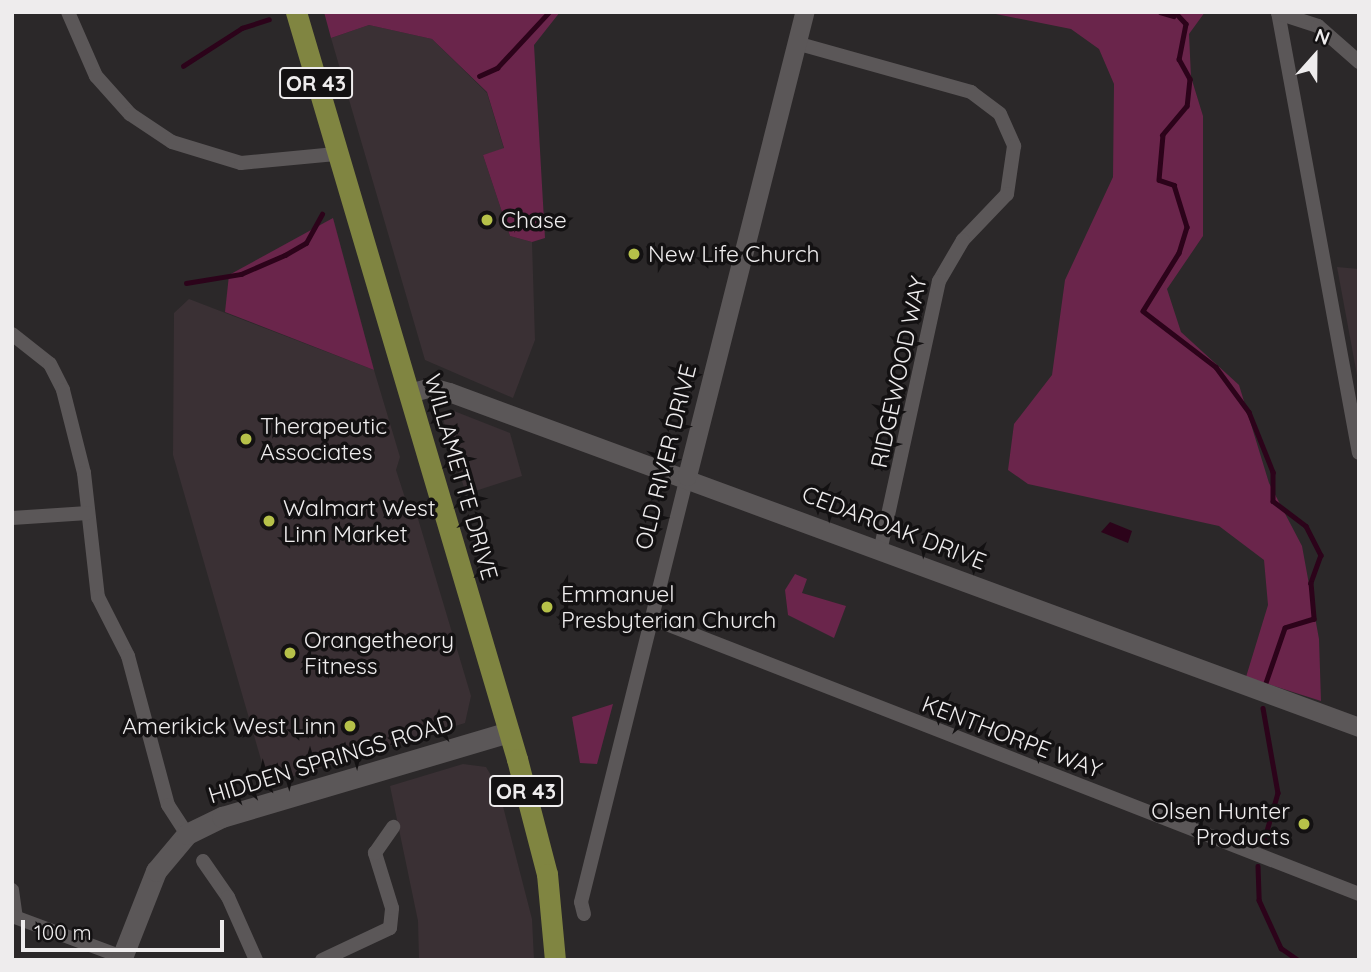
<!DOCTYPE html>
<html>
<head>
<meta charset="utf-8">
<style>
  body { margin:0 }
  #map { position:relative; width:1371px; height:972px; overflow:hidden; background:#2b2829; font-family:Quicksand,sans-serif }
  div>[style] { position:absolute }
  .built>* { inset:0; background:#3a3034 }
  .green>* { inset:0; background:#6a254b }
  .water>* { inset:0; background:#2c031a }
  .stream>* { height:4.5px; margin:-2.25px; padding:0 2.25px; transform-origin:2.25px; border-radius:2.25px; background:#2c031a }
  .minor>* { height:14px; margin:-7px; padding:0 7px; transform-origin:7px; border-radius:7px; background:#5b5758 }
  .tertiary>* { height:19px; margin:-9.5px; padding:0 9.5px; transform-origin:9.5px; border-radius:9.5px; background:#5b5758 }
  .secondary>* { height:21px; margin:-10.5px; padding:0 10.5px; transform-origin:10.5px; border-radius:10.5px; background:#5b5758 }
  .primary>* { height:21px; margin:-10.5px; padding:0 10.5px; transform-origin:10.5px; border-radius:10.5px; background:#808541 }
  .dots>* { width:19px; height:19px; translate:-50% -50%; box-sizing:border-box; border:4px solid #131112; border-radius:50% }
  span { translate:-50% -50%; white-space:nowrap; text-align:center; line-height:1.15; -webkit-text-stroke:7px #131112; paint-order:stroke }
  .shield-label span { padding:2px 5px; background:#131112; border:2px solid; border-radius:5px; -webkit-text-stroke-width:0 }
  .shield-label { font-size:21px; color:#eeeced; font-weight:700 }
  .poi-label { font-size:23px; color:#eeeced }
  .left { translate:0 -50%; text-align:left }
  .right { translate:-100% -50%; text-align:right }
  .street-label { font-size:23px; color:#eeeced }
  .frame { position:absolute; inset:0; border:14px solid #eeeced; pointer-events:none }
  .north { position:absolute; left:1280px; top:21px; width:70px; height:70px; -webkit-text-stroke:5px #131112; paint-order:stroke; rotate:21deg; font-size:19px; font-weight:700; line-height:28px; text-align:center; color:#eeeced }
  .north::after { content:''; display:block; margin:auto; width:24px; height:32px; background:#eeeced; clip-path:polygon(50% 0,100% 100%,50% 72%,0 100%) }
  .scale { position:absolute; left:21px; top:920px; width:203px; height:32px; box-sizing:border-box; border:4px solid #eeeced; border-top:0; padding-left:9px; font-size:21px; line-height:24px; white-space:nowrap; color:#eeeced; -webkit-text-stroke:5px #131112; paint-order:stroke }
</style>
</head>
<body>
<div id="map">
  <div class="built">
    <div style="clip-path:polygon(369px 25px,432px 39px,487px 93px,504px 149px,483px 155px,510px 236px,532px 242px,535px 340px,513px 398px,425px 360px,331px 38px)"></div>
    <div style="clip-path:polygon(1337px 267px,1359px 269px,1359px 386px)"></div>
    <div style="clip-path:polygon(189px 299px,374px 370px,400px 457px,396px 470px,407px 504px,416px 512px,471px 696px,465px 723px,268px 784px,173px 455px,174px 313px)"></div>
    <div style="clip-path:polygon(454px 411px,510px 433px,522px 476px,466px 494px,442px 416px)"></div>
    <div style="clip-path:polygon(463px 764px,486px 767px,498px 787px,532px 919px,534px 960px,419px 960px,418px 921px,390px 786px)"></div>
  </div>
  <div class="green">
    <div style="clip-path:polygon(324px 12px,560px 12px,534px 45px,545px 238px,532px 242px,510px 236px,483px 155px,504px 148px,487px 92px,432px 39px,369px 25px,331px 38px)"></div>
    <div style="clip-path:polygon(986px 12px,1205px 12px,1189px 34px,1191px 77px,1203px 116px,1203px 236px,1167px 289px,1181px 332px,1239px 385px,1269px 483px,1302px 546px,1319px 639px,1321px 701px,1246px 677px,1268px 605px,1264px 560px,1219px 526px,1028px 484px,1008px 470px,1014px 424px,1052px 375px,1065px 280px,1113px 177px,1114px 84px,1099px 49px,1071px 29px)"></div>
    <div style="clip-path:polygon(333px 218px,374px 370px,225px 312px,229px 275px)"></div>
    <div style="clip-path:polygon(795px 574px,807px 579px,802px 593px,846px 606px,834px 638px,788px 615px,785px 590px)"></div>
    <div style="clip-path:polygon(613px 704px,597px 764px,580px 763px,572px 717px)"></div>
  </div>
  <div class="water">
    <div style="clip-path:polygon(1110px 522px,1132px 531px,1128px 543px,1101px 532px)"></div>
  </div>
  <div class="stream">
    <div style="left:1160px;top:12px;width:14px;rotate:17deg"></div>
    <div style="left:1175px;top:12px;width:16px;rotate:47deg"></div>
    <div style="left:1186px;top:24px;width:36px;rotate:101deg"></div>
    <div style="left:1179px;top:59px;width:23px;rotate:61deg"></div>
    <div style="left:1190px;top:79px;width:27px;rotate:96deg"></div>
    <div style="left:1187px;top:106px;width:38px;rotate:130deg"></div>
    <div style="left:1163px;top:135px;width:45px;rotate:95.1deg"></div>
    <div style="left:1159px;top:180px;width:16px;rotate:18deg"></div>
    <div style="left:1174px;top:185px;width:44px;rotate:72.8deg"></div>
    <div style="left:1187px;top:227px;width:27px;rotate:107deg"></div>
    <div style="left:1179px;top:253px;width:68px;rotate:121.8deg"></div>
    <div style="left:1143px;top:311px;width:92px;rotate:37.5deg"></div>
    <div style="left:1216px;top:367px;width:56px;rotate:53.7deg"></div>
    <div style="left:1249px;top:412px;width:65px;rotate:68.2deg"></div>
    <div style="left:1273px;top:472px;width:29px;rotate:90deg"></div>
    <div style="left:1273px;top:501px;width:41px;rotate:37.1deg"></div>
    <div style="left:1306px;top:526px;width:33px;rotate:63deg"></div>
    <div style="left:1321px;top:555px;width:30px;rotate:110deg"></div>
    <div style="left:1311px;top:583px;width:36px;rotate:85deg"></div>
    <div style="left:1314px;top:619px;width:30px;rotate:163deg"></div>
    <div style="left:1285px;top:628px;width:58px;rotate:109.1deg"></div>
    <div style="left:183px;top:66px;width:70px;rotate:-32.8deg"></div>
    <div style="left:242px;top:28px;width:28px;rotate:-18deg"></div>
    <div style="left:479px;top:76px;width:20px;rotate:-24deg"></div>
    <div style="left:497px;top:68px;width:76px;rotate:-47.1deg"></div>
    <div style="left:186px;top:283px;width:56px;rotate:-9.3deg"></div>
    <div style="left:241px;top:274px;width:48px;rotate:-23.4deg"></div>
    <div style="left:285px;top:255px;width:24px;rotate:-30deg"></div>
    <div style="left:306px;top:243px;width:33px;rotate:-61deg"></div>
    <div style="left:1263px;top:708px;width:86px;rotate:80deg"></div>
    <div style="left:1278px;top:793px;width:54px;rotate:106.1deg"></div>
    <div style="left:1258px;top:866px;width:34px;rotate:88deg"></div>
    <div style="left:1259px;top:900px;width:53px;rotate:65.4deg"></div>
    <div style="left:1281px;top:948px;width:21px;rotate:35deg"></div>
  </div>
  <div class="minor">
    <div style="left:68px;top:12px;width:70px;rotate:66.4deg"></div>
    <div style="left:96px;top:76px;width:51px;rotate:48.2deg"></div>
    <div style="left:130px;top:114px;width:50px;rotate:33.7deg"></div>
    <div style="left:172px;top:142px;width:72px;rotate:16.9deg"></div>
    <div style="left:241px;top:163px;width:95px;rotate:-5.4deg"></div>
    <div style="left:1278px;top:12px;width:448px;rotate:79.6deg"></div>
    <div style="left:1278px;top:13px;width:42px;rotate:18deg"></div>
    <div style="left:1318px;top:26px;width:55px;rotate:41.3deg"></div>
    <div style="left:796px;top:43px;width:182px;rotate:15.6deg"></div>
    <div style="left:971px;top:92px;width:36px;rotate:37deg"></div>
    <div style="left:1000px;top:114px;width:35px;rotate:66deg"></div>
    <div style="left:1014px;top:146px;width:49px;rotate:98.3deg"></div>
    <div style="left:1007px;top:194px;width:64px;rotate:133.7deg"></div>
    <div style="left:963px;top:240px;width:48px;rotate:120.3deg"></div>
    <div style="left:939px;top:281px;width:273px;rotate:102.3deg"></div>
    <div style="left:12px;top:334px;width:48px;rotate:38.3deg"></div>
    <div style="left:50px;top:364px;width:29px;rotate:63deg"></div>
    <div style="left:63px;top:390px;width:86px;rotate:75.8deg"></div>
    <div style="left:84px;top:473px;width:125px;rotate:83.6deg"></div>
    <div style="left:98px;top:597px;width:66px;rotate:63deg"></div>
    <div style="left:128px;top:656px;width:154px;rotate:75deg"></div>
    <div style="left:168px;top:805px;width:35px;rotate:57deg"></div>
    <div style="left:12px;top:518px;width:76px;rotate:-3.8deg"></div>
    <div style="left:651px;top:618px;width:760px;rotate:21.3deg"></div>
    <div style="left:203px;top:861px;width:44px;rotate:55.2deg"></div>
    <div style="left:228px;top:897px;width:69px;rotate:66deg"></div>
    <div style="left:12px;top:890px;width:27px;rotate:82deg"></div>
    <div style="left:584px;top:914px;width:12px;rotate:-104deg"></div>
    <div style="left:581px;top:902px;width:439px;rotate:-76deg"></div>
    <div style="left:12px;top:916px;width:117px;rotate:20.4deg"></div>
    <div style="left:322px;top:960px;width:75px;rotate:-25.2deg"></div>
    <div style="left:390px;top:928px;width:20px;rotate:-84deg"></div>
    <div style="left:392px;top:908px;width:58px;rotate:-107.2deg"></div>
    <div style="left:375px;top:853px;width:32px;rotate:-55deg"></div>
  </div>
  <div class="tertiary">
    <div style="left:409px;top:393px;width:23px;rotate:-15deg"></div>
    <div style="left:431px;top:387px;width:19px;rotate:16deg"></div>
    <div style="left:449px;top:392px;width:970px;rotate:20.21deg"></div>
    <div style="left:687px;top:476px;width:479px;rotate:-75.8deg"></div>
  </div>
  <div class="secondary">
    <div style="left:121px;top:960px;width:96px;rotate:-68.5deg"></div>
    <div style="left:156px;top:871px;width:48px;rotate:-50deg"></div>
    <div style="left:187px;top:834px;width:39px;rotate:-26deg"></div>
    <div style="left:222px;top:817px;width:299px;rotate:-16.5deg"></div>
  </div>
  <div class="primary">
    <div style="left:296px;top:12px;width:779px;rotate:73.52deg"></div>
    <div style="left:517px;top:759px;width:119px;rotate:75.4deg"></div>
    <div style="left:547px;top:874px;width:86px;rotate:84.7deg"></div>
  </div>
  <div class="dots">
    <div style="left:487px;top:220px;background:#b6c149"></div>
    <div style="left:634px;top:254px;background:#b6c149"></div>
    <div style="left:246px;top:439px;background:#b6c149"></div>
    <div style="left:269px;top:521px;background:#b6c149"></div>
    <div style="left:547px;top:607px;background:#b6c149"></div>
    <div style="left:290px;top:653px;background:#b6c149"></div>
    <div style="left:350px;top:726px;background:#b6c149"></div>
    <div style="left:1304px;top:824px;background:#b6c149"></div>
  </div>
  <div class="shield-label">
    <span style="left:316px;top:83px">OR 43</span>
    <span style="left:526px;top:791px">OR 43</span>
  </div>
  <div class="poi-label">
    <span class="left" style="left:501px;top:220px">Chase</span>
    <span class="left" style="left:648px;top:254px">New Life Church</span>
    <span class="left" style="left:260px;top:439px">Therapeutic<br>Associates</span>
    <span class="left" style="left:283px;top:521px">Walmart West<br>Linn Market</span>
    <span class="left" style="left:561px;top:607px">Emmanuel<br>Presbyterian Church</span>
    <span class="left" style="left:304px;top:653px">Orangetheory<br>Fitness</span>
    <span class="right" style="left:336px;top:726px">Amerikick West Linn</span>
    <span class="right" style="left:1290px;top:824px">Olsen Hunter<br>Products</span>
  </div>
  <div class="street-label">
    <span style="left:899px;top:372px;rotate:-78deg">RIDGEWOOD WAY</span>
    <span style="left:666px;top:457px;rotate:-76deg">OLD RIVER DRIVE</span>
    <span style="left:461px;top:477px;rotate:74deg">WILLAMETTE DRIVE</span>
    <span style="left:894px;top:528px;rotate:21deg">CEDAROAK DRIVE</span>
    <span style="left:1012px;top:737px;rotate:21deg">KENTHORPE WAY</span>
    <span style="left:331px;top:759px;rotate:-17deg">HIDDEN SPRINGS ROAD</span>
  </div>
  <div class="frame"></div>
  <div class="north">N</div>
  <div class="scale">100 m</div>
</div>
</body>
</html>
